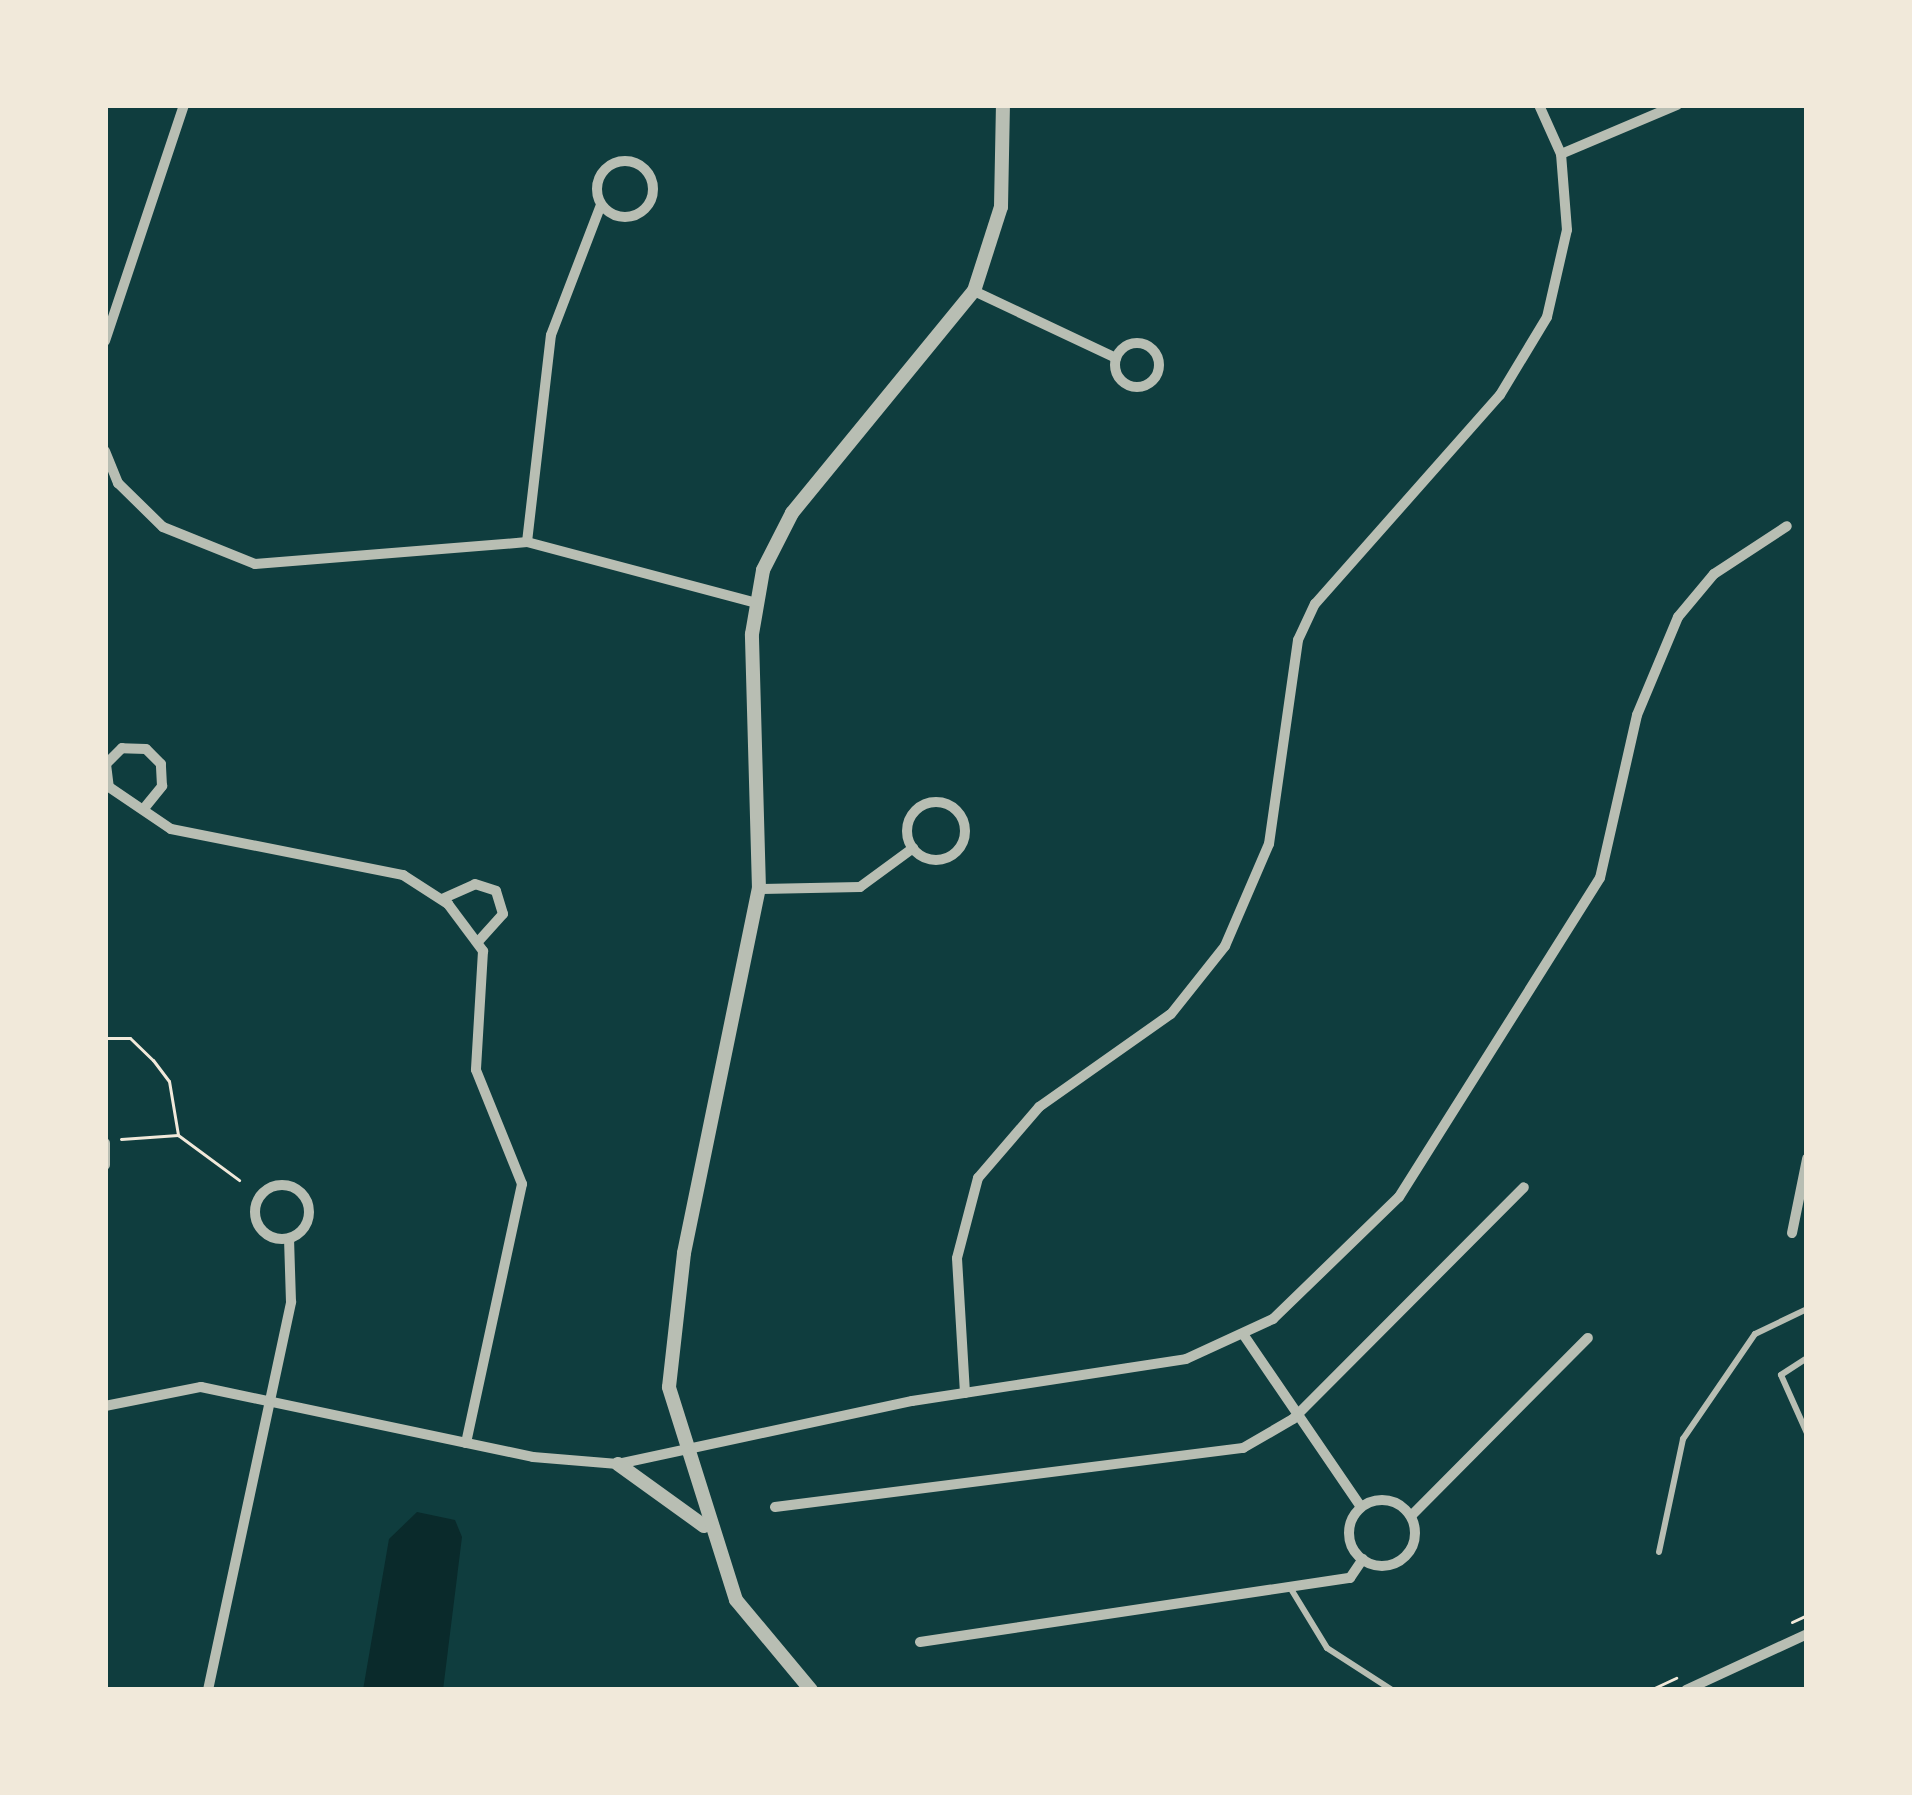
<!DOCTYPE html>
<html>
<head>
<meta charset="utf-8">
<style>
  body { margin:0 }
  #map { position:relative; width:1912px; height:1795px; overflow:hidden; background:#0f3d3e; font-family:Cabin,sans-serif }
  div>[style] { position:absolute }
  .water>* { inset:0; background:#0a2a2b }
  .path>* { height:3px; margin:-1.5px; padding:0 1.5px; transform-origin:1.5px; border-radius:1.5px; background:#f1e9da }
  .service>* { height:6px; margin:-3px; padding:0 3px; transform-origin:3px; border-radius:3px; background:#b8beb3 }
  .minor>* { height:10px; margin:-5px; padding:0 5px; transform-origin:5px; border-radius:5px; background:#b8beb3 }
  .minor>.ring { margin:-5px; padding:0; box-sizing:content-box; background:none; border:10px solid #b8beb3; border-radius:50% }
  .tertiary>* { height:14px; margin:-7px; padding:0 7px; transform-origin:7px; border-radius:7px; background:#b8beb3 }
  span { translate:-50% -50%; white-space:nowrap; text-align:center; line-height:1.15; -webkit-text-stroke:12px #f1e9da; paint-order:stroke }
  .frame { position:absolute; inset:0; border:108px solid #f1e9da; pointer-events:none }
</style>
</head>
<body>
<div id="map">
  <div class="water">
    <div style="clip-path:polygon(417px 1512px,455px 1520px,462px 1537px,443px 1690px,363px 1690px,389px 1539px)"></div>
  </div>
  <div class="path">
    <div style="left:105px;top:1038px;width:25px"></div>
    <div style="left:130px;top:1038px;width:32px;rotate:44deg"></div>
    <div style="left:153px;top:1060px;width:26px;rotate:53deg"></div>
    <div style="left:169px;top:1081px;width:55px;rotate:80.5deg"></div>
    <div style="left:121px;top:1139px;width:57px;rotate:-4deg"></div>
    <div style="left:178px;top:1135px;width:76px;rotate:36.4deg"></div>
    <div style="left:1792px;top:1622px;width:17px;rotate:-25deg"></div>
    <div style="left:1650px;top:1690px;width:29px;rotate:-25deg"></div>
  </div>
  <div class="service">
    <div style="left:1807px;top:1358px;width:31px;rotate:147deg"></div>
    <div style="left:1781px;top:1375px;width:64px;rotate:65.9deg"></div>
    <div style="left:1659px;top:1552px;width:116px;rotate:-78deg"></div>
    <div style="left:1683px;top:1439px;width:127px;rotate:-55.6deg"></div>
    <div style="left:1755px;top:1334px;width:58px;rotate:-25.7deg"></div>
    <div style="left:1291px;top:1589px;width:69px;rotate:58.6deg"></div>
    <div style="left:1327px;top:1648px;width:77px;rotate:32.9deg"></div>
  </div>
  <div class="minor">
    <div style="left:1561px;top:154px;width:126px;rotate:-22.9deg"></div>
    <div class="ring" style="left:597px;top:161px;width:46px;height:46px"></div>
    <div style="left:974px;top:291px;width:157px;rotate:25.3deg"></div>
    <div style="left:105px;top:341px;width:249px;rotate:-71.5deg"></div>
    <div class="ring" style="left:1115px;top:343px;width:34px;height:34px"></div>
    <div style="left:105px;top:451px;width:35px;rotate:68deg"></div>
    <div style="left:118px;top:483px;width:63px;rotate:44.4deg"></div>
    <div style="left:163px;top:527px;width:99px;rotate:21.9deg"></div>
    <div style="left:255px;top:564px;width:273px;rotate:-4.6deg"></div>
    <div style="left:527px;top:542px;width:237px;rotate:14.9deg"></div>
    <div style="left:527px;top:542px;width:208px;rotate:-83.4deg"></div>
    <div style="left:551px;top:335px;width:139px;rotate:-69deg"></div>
    <div class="ring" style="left:907px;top:802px;width:48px;height:48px"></div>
    <div style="left:146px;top:806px;width:26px;rotate:-51deg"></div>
    <div style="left:162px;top:786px;width:22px;rotate:-93deg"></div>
    <div style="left:161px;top:764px;width:21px;rotate:-135deg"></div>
    <div style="left:146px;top:749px;width:24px;rotate:-178deg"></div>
    <div style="left:122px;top:748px;width:23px;rotate:135deg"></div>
    <div style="left:106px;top:764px;width:23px;rotate:83deg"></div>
    <div style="left:109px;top:787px;width:75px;rotate:34.1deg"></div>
    <div style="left:171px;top:829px;width:237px;rotate:11.2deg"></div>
    <div style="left:403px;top:875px;width:54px;rotate:32.8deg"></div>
    <div style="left:448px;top:904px;width:59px;rotate:53.3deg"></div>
    <div style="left:483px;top:951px;width:119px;rotate:93.4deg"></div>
    <div style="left:476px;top:1070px;width:123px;rotate:68deg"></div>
    <div style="left:522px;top:1184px;width:265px;rotate:102.2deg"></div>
    <div style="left:759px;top:889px;width:101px;rotate:-1.1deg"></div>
    <div style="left:860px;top:887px;width:66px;rotate:-36.3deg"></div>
    <div style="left:442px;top:899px;width:36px;rotate:-24deg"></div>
    <div style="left:475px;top:884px;width:22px;rotate:18deg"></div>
    <div style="left:496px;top:891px;width:24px;rotate:73deg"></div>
    <div style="left:503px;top:914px;width:38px;rotate:132deg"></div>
    <div style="left:105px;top:1143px;width:22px;rotate:90deg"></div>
    <div class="ring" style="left:255px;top:1185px;width:44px;height:44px"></div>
    <div style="left:1792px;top:1233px;width:76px;rotate:-78.5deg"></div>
    <div style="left:1243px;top:1334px;width:209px;rotate:55.7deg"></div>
    <div style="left:965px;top:1393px;width:135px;rotate:-93.4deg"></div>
    <div style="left:957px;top:1258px;width:83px;rotate:-75.3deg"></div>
    <div style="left:978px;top:1178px;width:94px;rotate:-49.3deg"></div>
    <div style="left:1039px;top:1107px;width:161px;rotate:-35.2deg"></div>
    <div style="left:1171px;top:1014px;width:87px;rotate:-51.5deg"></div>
    <div style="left:1225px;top:946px;width:111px;rotate:-66.7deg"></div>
    <div style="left:1269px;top:844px;width:206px;rotate:-81.9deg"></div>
    <div style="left:1298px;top:640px;width:40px;rotate:-65deg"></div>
    <div style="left:1315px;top:604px;width:279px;rotate:-48.5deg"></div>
    <div style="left:1500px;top:395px;width:91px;rotate:-58.9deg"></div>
    <div style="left:1547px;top:317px;width:89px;rotate:-77.1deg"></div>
    <div style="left:1567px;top:230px;width:76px;rotate:-94.5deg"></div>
    <div style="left:1561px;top:154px;width:54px;rotate:-114.2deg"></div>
    <div style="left:105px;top:1406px;width:98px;rotate:-11.2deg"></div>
    <div style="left:201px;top:1387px;width:339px;rotate:11.9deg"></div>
    <div style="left:533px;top:1457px;width:85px;rotate:4.7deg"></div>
    <div style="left:618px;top:1464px;width:301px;rotate:-12.1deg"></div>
    <div style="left:912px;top:1401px;width:277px;rotate:-8.7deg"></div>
    <div style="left:1186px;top:1359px;width:96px;rotate:-24.7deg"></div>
    <div style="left:1273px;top:1319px;width:175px;rotate:-44.1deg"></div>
    <div style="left:1399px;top:1197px;width:377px;rotate:-57.8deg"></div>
    <div style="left:1600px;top:878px;width:167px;rotate:-77.2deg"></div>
    <div style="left:1637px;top:715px;width:106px;rotate:-67.3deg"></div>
    <div style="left:1678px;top:617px;width:56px;rotate:-50.1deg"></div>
    <div style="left:1714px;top:574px;width:87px;rotate:-33.3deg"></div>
    <div class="ring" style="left:1349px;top:1500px;width:56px;height:56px"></div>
    <div style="left:775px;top:1507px;width:472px;rotate:-7.2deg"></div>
    <div style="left:1243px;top:1448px;width:58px;rotate:-30.1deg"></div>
    <div style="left:1293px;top:1419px;width:327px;rotate:-45.1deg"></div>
    <div style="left:1411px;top:1516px;width:251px;rotate:-45.2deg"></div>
    <div style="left:920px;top:1642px;width:435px;rotate:-8.5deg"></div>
    <div style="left:1350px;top:1578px;width:23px;rotate:-56deg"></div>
    <div style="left:208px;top:1690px;width:397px;rotate:-77.9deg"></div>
    <div style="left:291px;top:1302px;width:63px;rotate:-91.8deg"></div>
    <div style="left:1686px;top:1690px;width:133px;rotate:-24.8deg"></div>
  </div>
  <div class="tertiary">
    <div style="left:618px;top:1464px;width:106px;rotate:35.8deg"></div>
    <div style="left:811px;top:1690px;width:117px;rotate:-129.8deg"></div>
    <div style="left:736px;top:1600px;width:223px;rotate:-107.5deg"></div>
    <div style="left:669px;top:1387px;width:135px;rotate:-83.6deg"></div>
    <div style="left:684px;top:1253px;width:372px;rotate:-78.4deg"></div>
    <div style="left:759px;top:889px;width:255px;rotate:-91.6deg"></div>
    <div style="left:752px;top:634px;width:65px;rotate:-80.2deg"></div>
    <div style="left:763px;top:570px;width:64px;rotate:-63deg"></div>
    <div style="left:792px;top:513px;width:287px;rotate:-50.7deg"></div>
    <div style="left:974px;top:291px;width:88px;rotate:-72.2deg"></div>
    <div style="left:1001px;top:207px;width:102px;rotate:-88.9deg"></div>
  </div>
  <div class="frame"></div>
</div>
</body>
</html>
